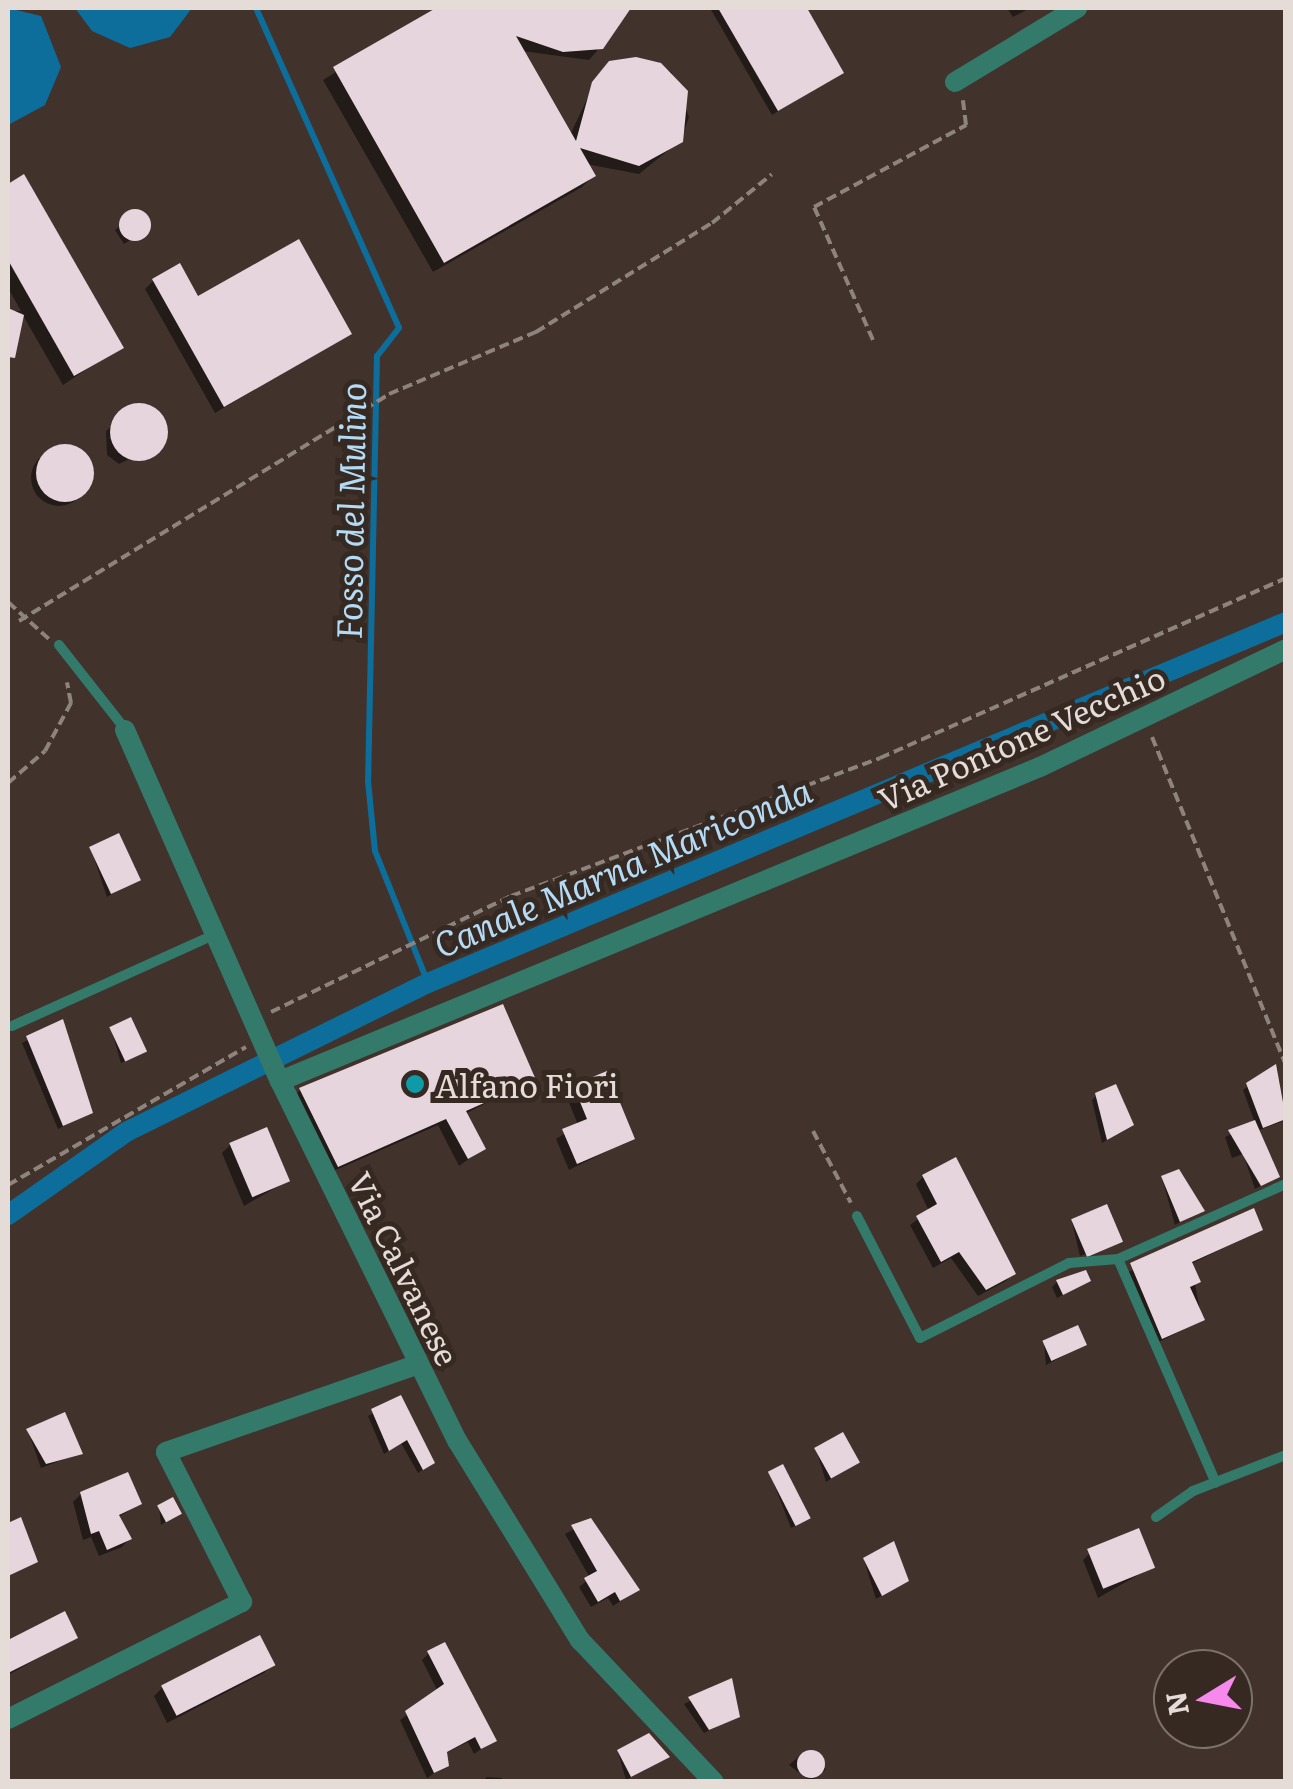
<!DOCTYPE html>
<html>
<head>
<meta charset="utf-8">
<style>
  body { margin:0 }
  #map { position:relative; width:1293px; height:1789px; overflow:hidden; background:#41332c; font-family:Literata,serif }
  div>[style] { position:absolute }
  .water>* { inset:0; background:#0d6e9c }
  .shadow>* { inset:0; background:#0007 }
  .round { border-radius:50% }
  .stream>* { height:6px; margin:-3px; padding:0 3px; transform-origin:3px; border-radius:3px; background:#0d6e9c }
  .canal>* { height:20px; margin:-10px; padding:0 10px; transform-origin:10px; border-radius:10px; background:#0d6e9c }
  .building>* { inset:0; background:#e7d5de; transform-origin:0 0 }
  .path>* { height:4px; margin-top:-2px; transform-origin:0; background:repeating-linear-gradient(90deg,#8e837d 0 10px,transparent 0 15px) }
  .service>* { height:10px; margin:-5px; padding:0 5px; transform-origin:5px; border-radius:5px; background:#337a6b }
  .minor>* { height:20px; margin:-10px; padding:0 10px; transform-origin:10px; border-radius:10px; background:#337a6b }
  .dots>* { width:28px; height:28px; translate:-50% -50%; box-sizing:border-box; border:5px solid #362922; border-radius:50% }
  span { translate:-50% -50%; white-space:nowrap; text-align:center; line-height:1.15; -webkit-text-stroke:10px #362922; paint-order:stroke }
  .street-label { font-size:32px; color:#e5dcd8 }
  .poi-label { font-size:32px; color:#e5dcd8 }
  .left { translate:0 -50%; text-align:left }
  .water-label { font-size:35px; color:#b4dbf5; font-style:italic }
  .frame { position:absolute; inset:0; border:10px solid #e5dcd8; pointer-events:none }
  .north { position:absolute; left:1153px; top:1649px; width:100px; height:100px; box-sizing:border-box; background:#362922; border:2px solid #7c716b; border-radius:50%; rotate:260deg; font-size:28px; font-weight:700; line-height:40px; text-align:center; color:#e5dcd8 }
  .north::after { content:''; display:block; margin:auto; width:35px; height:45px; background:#f788ec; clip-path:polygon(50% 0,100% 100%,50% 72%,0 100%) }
</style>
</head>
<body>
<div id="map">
  <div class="water">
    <div style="clip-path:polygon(8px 8px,41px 16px,61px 67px,45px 105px,8px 125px)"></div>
    <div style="clip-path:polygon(75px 8px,192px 8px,170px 37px,130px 48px,92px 31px)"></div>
  </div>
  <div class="shadow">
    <div style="clip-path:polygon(441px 8px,497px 8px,508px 27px,515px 8px,620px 8px,618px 27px,589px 60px,522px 51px,570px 135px,598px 76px,649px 61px,671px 72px,689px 117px,681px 140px,639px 174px,586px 164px,593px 176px,582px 187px,433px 272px,323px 80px)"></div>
    <div style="clip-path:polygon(710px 8px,804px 8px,841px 72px,772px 115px)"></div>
    <div style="clip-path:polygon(1007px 8px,1030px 8px,1013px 17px)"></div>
    <div style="clip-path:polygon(24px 178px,120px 347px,63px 385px,21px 312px,8px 347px,8px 311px,21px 311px,8px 288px,8px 188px)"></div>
    <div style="clip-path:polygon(137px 212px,148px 228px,124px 244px,115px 230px)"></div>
    <div style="clip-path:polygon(153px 281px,197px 299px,349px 334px,215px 413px,145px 289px)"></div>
    <div style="clip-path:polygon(134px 406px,149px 408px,165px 427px,162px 444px,119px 464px,107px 455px,106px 431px)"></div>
    <div class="round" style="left:31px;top:450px;width:56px;height:56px"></div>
    <div style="clip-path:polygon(91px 849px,138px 879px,107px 897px)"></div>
    <div style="clip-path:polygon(62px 1022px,90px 1112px,58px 1129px,22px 1043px)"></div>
    <div style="clip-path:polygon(111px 1029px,144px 1051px,121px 1063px)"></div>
    <div style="clip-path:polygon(1275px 1067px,1286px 1120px,1257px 1131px,1277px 1176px,1255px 1189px,1243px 1154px,1232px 1158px,1225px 1137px,1255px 1123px,1243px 1090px)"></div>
    <div style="clip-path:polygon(533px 1079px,465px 1114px,483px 1149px,459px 1166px,438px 1125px,329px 1173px,292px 1098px,300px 1090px)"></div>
    <div style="clip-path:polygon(574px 1087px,632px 1139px,569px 1170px,556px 1139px,578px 1125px,566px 1095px)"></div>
    <div style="clip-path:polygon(1097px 1095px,1131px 1125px,1102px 1143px,1092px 1100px)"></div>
    <div style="clip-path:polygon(230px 1145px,287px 1181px,244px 1206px,222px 1153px)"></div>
    <div style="clip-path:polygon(923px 1177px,1013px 1273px,1006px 1281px,978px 1296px,951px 1258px,933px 1268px,910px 1225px,929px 1211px,916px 1184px)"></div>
    <div style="clip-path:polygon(1162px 1178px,1201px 1210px,1175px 1225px)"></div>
    <div style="clip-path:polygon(1072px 1222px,1120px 1242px,1080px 1256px)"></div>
    <div style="clip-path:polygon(1260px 1230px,1191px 1264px,1202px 1320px,1155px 1344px,1124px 1273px)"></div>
    <div style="clip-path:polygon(1088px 1281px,1057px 1298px,1052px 1287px,1057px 1282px)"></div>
    <div style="clip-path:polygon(1044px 1343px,1084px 1345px,1046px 1365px)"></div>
    <div style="clip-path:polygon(400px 1399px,432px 1463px,418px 1473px,401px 1443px,384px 1454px,368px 1416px)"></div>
    <div style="clip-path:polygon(28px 1431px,80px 1453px,41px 1468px)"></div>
    <div style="clip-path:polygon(816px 1449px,857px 1463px,826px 1482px)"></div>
    <div style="clip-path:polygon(770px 1474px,808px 1517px,803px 1522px,791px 1528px)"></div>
    <div style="clip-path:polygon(81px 1494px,139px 1504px,117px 1518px,129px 1539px,122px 1547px,99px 1556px,91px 1537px,83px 1540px,73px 1502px)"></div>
    <div style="clip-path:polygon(159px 1507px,179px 1513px,161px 1525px)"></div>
    <div style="clip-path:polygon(589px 1521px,637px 1590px,613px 1606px,608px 1598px,591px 1607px,579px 1587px,590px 1578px,565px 1534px)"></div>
    <div style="clip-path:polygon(1090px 1553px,1152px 1567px,1098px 1598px,1083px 1560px)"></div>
    <div style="clip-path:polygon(864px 1560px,906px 1581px,876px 1599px)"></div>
    <div style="clip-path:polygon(63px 1615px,75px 1638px,8px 1675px,8px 1643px)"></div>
    <div style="clip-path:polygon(259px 1639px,272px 1665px,264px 1673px,167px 1723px,154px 1696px,162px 1688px)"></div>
    <div style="clip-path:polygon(429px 1653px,494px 1740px,474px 1754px,468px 1742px,444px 1754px,446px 1765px,427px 1778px,400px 1720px,438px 1692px,422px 1660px)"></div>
    <div style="clip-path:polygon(730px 1682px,737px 1716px,704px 1733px,684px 1704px)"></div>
    <div style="clip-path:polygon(805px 1751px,826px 1769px,811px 1782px,789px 1765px)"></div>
    <div style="clip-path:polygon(618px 1752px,667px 1757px,626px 1780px)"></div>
    <div style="clip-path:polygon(486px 1777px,502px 1778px,502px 1782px,484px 1782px)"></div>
  </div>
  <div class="stream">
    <div style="left:256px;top:8px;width:350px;rotate:65.9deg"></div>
    <div style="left:399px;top:328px;width:36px;rotate:128deg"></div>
    <div style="left:377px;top:356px;width:425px;rotate:91.2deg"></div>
    <div style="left:368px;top:781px;width:70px;rotate:84.3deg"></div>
    <div style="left:375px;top:851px;width:142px;rotate:68.1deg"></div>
  </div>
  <div class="canal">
    <div style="left:8px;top:1215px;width:144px;rotate:-35.1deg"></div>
    <div style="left:126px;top:1132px;width:337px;rotate:-26.3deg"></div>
    <div style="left:428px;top:983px;width:931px;rotate:-22.82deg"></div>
  </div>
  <div class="building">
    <div style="clip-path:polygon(436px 8px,631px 8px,603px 49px,563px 52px,516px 36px,576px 141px,592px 82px,609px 61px,636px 57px,661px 63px,688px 91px,683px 142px,639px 166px,580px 148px,596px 176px,444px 263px,333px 67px)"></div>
    <div style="clip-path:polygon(718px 8px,807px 8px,844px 73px,778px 111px)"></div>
    <div style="clip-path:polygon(24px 174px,124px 348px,74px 376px,8px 260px,8px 184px)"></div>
    <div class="round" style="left:119px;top:209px;width:32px;height:32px"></div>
    <div style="clip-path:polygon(299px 239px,352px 334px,224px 407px,152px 279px,180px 263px,198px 296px)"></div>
    <div style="clip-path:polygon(8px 308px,24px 315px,15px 358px,8px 357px)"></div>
    <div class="round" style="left:110px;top:403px;width:58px;height:58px"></div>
    <div class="round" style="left:36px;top:444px;width:58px;height:58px"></div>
    <div style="left:119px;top:833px;width:52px;height:33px;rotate:65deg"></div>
    <div style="clip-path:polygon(503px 1004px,536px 1080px,466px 1111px,486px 1149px,468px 1159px,446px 1119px,338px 1167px,299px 1088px)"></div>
    <div style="left:131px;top:1017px;width:38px;height:24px;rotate:65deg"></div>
    <div style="clip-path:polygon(63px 1019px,93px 1113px,63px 1126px,26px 1036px)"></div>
    <div style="clip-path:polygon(1276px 1064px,1286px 1119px,1263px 1128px,1246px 1083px)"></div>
    <div style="clip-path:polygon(607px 1071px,635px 1139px,577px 1164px,562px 1129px,587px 1119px,573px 1085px)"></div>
    <div style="clip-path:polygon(1116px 1084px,1134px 1125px,1107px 1140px,1095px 1093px)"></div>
    <div style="clip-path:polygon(1255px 1120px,1280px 1177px,1261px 1186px,1228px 1130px)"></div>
    <div style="left:267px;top:1127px;width:59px;height:41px;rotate:67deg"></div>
    <div style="clip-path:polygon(956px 1157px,1016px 1274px,986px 1290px,959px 1252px,941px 1262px,916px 1216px,937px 1204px,922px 1175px)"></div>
    <div style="clip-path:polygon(1179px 1169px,1205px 1211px,1180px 1222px,1161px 1176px)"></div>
    <div style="left:1107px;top:1204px;width:41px;height:39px;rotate:67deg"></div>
    <div style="clip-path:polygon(1254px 1208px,1263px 1230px,1192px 1262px,1201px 1282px,1190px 1287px,1205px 1320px,1162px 1339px,1130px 1263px)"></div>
    <div style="clip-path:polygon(1086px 1270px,1091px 1281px,1063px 1295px,1056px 1280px)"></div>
    <div style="left:1078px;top:1325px;width:22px;height:39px;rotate:66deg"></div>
    <div style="clip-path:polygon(401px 1395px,435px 1463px,423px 1470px,407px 1440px,389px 1451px,371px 1409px)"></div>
    <div style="clip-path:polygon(65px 1412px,83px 1454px,46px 1464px,26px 1429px)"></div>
    <div style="left:843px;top:1432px;width:35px;height:33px;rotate:61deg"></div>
    <div style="left:783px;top:1464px;width:61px;height:17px;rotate:63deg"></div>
    <div style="clip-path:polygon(128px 1472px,142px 1504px,119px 1515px,132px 1539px,107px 1550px,99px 1531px,91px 1534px,80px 1492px)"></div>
    <div style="left:173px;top:1497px;width:19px;height:18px;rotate:62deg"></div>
    <div style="clip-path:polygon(21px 1517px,38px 1562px,8px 1576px,8px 1523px)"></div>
    <div style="clip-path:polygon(591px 1518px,640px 1590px,620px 1601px,615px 1592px,598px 1602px,584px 1578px,597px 1571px,571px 1525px)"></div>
    <div style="left:1139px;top:1528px;width:43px;height:56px;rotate:68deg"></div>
    <div style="clip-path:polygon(894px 1541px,909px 1581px,882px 1596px,863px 1558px)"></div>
    <div style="clip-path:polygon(65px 1611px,78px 1638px,8px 1673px,8px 1640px)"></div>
    <div style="left:260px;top:1635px;width:34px;height:111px;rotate:63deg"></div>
    <div style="clip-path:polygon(445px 1642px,497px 1741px,481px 1749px,475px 1737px,447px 1752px,449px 1766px,434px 1773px,405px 1711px,444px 1684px,427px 1651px)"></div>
    <div style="clip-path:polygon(732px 1678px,740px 1717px,709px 1730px,688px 1697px)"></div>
    <div style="clip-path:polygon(649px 1733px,670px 1757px,631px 1777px,617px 1750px)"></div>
    <div class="round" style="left:797px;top:1750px;width:28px;height:28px"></div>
  </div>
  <div class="path">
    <div style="left:873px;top:340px;width:145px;rotate:-113.9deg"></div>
    <div style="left:814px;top:207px;width:173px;rotate:-28.3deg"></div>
    <div style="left:966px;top:125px;width:25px;rotate:-97deg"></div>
    <div style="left:8px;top:602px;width:55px;rotate:42.1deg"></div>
    <div style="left:19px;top:621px;width:434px;rotate:-31.5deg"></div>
    <div style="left:389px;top:394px;width:160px;rotate:-22.9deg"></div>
    <div style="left:536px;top:332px;width:207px;rotate:-31.8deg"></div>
    <div style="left:712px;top:223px;width:77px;rotate:-39.2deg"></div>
    <div style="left:1152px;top:737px;width:355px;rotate:67.8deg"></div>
    <div style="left:8px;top:783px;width:49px;rotate:-40.9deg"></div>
    <div style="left:45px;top:751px;width:55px;rotate:-61.6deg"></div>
    <div style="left:71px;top:703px;width:21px;rotate:-101deg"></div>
    <div style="left:271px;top:1012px;width:267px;rotate:-25.8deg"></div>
    <div style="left:511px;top:896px;width:394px;rotate:-20.5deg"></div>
    <div style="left:880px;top:758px;width:444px;rotate:-23.9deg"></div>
    <div style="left:813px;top:1131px;width:81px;rotate:62.2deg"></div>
    <div style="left:8px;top:1185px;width:275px;rotate:-30.1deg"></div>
  </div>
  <div class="service">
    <div style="left:59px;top:645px;width:107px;rotate:51.8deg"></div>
    <div style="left:12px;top:1026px;width:226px;rotate:-24.3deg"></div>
    <div style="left:857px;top:1216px;width:137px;rotate:62.7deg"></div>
    <div style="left:920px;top:1338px;width:167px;rotate:-26.7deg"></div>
    <div style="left:1069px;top:1263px;width:49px;rotate:-4.7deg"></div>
    <div style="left:1118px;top:1259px;width:244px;rotate:66.4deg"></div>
    <div style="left:1118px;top:1259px;width:184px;rotate:-24.1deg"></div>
    <div style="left:1156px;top:1517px;width:45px;rotate:-35.1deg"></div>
    <div style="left:1193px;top:1491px;width:100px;rotate:-21.2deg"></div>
  </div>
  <div class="minor">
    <div style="left:955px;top:82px;width:143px;rotate:-31.2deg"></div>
    <div style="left:125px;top:730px;width:384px;rotate:66.2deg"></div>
    <div style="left:280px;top:1081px;width:402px;rotate:63.8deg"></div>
    <div style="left:458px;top:1442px;width:233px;rotate:58.4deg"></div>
    <div style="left:580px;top:1640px;width:195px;rotate:46.7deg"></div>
    <div style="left:280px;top:1081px;width:822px;rotate:-22.45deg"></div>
    <div style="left:1040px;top:767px;width:273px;rotate:-25.6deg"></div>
    <div style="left:8px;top:1719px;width:262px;rotate:-26.6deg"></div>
    <div style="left:242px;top:1602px;width:168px;rotate:-116.9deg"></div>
    <div style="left:166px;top:1452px;width:267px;rotate:-19.2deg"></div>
  </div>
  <div class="dots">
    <div style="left:415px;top:1084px;background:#0f9aa8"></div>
  </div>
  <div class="street-label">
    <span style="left:1021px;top:737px;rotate:-24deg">Via Pontone Vecchio</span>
    <span style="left:405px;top:1268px;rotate:64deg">Via Calvanese</span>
  </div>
  <div class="poi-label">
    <span class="left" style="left:435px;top:1084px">Alfano Fiori</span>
  </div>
  <div class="water-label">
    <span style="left:349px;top:511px;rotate:-89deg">Fosso del Mulino</span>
    <span style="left:622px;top:866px;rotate:-23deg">Canale Marna Mariconda</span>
  </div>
  <div class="frame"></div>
  <div class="north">N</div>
</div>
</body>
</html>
